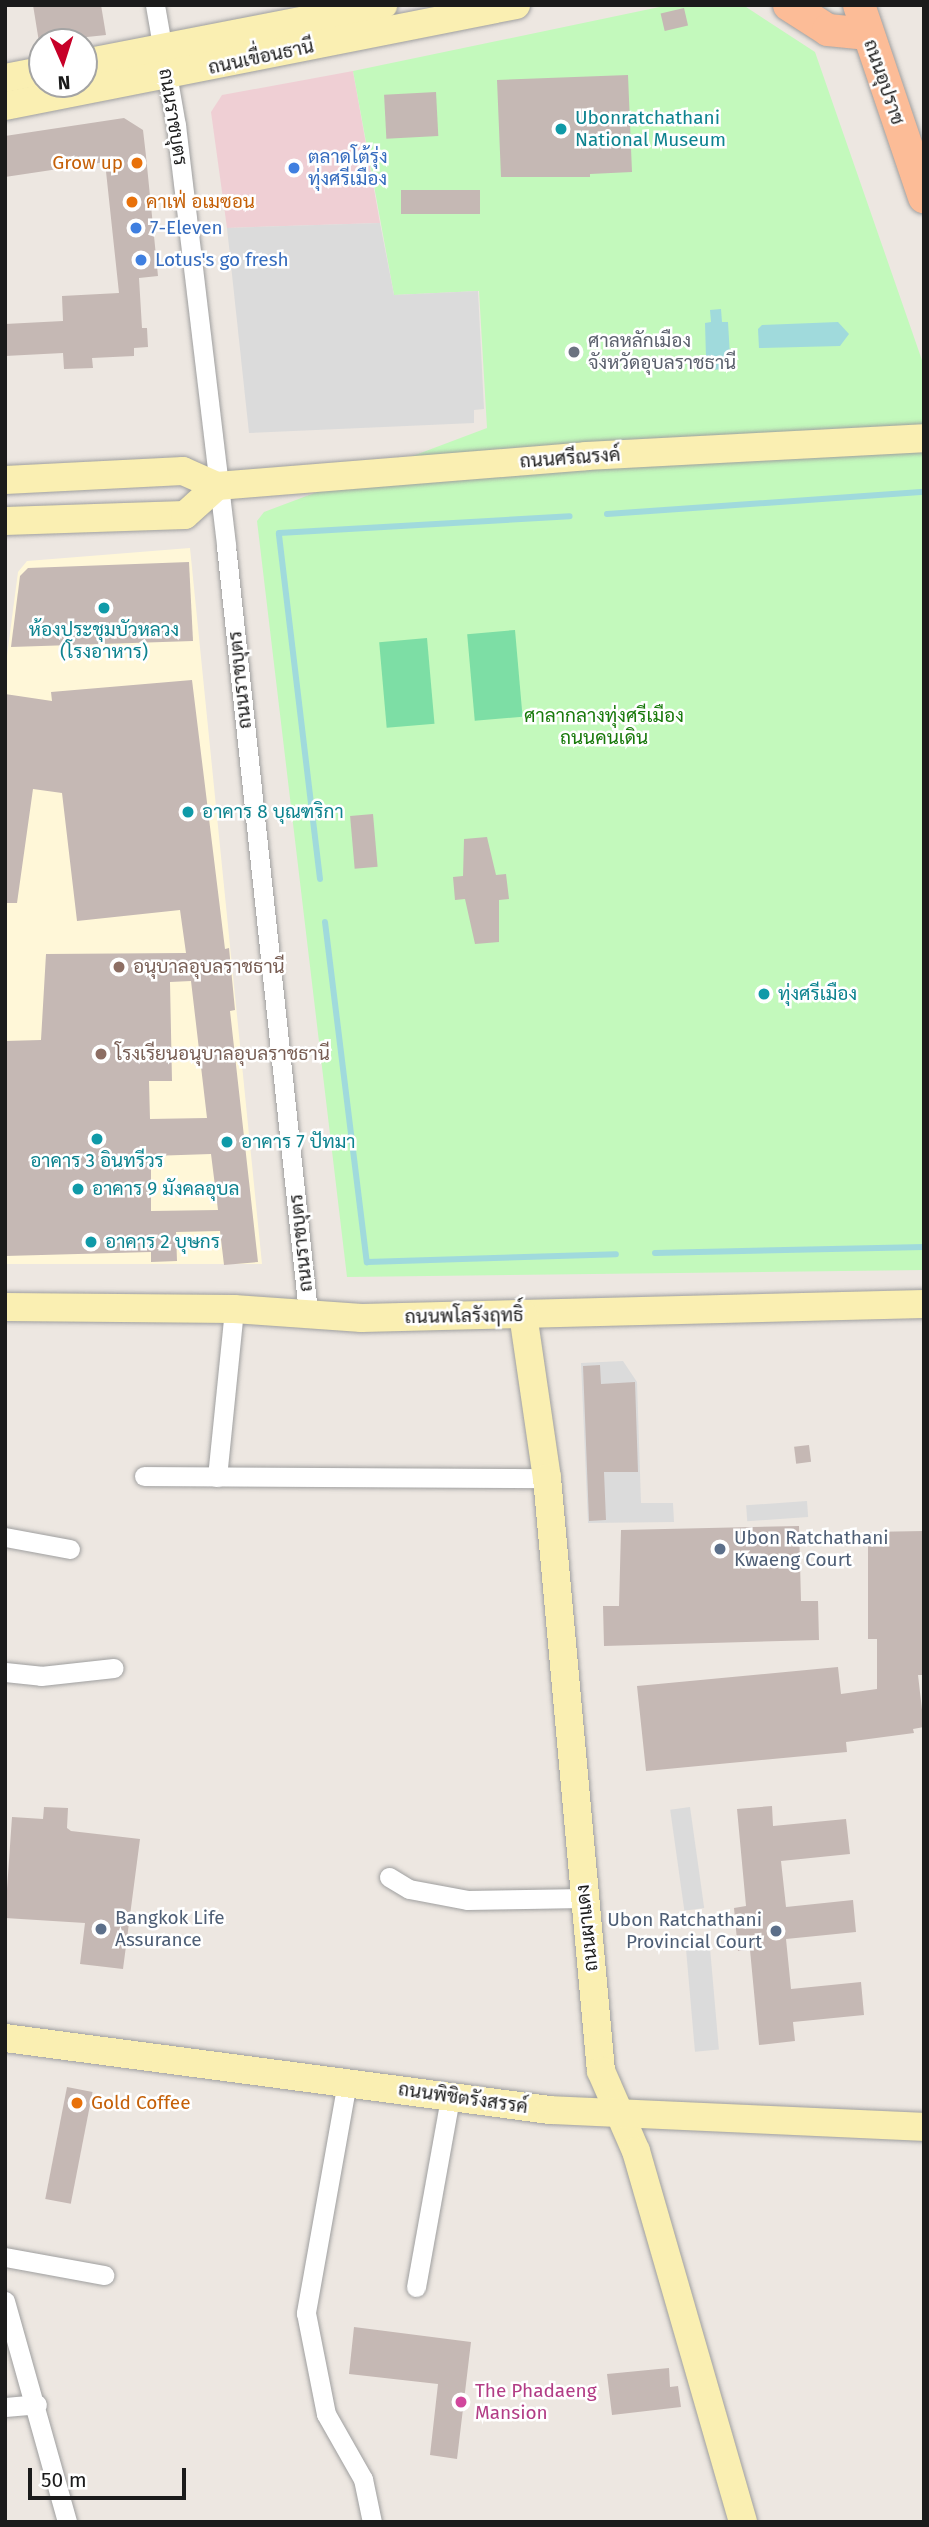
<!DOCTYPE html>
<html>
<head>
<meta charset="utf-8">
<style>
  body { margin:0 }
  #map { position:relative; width:929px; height:2527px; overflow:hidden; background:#ede7e1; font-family:"Fira Sans",Sarabun,sans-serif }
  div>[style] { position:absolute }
  .commercial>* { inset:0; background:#efcfd4 }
  .education>* { inset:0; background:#fff7d8 }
  .park>* { inset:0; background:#c3f9bc }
  .pitch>* { inset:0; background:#7ddea5; transform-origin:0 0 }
  .parking>* { inset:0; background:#dbdbdb; transform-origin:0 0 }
  .water>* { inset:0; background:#a0dadc }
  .stream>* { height:6px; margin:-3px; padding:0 3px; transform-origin:3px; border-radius:3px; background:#a0dadc }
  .building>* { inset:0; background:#c5b8b4; transform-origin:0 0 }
  .roads { filter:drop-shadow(0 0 2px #9f9f9f) drop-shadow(0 0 2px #9f9f9f) }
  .street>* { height:19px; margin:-9.5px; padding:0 9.5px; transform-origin:9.5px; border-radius:9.5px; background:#fff }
  .secondary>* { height:28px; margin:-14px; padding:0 14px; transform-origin:14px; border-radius:14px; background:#faefb2 }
  .primary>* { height:32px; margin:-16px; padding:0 16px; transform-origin:16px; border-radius:16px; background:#fcbc97 }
  .dots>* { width:19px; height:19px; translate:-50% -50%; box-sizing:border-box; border:4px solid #fff; border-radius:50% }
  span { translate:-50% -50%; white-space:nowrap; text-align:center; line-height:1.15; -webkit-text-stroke:5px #fff; paint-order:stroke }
  .street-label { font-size:19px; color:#1b1b1b }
  .culture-label { font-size:19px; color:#0d838f }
  .left { translate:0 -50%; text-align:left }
  .shop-label { font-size:19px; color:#366cbe }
  .food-label { font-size:19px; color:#c56008 }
  .right { translate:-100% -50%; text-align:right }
  .worship-label { font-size:19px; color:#5b616d }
  .park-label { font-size:19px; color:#17790a }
  .education-label { font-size:19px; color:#785e54 }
  .service-label { font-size:19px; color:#4e5e75 }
  .hotel-label { font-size:19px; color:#b23c85 }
  .frame { position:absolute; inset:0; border:7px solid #1b1b1b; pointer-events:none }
  .north { position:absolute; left:28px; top:28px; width:70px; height:70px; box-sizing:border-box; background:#fff; border:2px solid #a4a4a4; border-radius:50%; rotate:177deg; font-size:19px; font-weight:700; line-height:28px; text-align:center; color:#1b1b1b }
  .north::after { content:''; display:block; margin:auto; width:24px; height:32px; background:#c70028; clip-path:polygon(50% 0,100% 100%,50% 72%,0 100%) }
  .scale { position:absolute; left:28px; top:2468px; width:158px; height:32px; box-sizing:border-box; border:4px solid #1b1b1b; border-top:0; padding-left:9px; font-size:21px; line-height:24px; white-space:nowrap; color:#1b1b1b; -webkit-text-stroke:5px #fff; paint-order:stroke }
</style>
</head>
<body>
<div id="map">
  <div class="commercial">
    <div style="clip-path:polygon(353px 71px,380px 223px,227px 228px,211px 112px,222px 95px)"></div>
  </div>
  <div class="education">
    <div style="clip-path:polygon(190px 548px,262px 1264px,5px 1264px,5px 671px,18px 572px,27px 561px)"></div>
  </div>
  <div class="park">
    <div style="clip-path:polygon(669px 5px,743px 5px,815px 52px,924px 366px,924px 1270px,347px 1277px,257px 521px,264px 512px,487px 428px,479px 291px,394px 295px,353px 71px)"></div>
  </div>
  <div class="pitch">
    <div style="left:515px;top:630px;width:87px;height:48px;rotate:85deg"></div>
    <div style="left:427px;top:638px;width:86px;height:48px;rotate:85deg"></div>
  </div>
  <div class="parking">
    <div style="clip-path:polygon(380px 223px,394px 295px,478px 291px,484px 409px,474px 410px,474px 423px,249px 433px,227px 228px)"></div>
    <div style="clip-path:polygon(623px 1361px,637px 1382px,641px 1503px,673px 1503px,674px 1522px,588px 1523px,581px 1363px)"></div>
    <div style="left:807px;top:1501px;width:16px;height:61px;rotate:86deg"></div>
    <div style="left:690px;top:1807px;width:102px;height:20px;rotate:82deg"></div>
    <div style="left:710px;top:1948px;width:102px;height:24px;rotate:85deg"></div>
  </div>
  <div class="water">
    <div style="clip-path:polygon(721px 309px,722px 322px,728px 322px,730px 356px,725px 357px,726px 369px,712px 370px,712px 358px,706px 358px,705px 323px,711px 322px,710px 310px)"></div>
    <div style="clip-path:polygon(838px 322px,849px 334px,840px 346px,759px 348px,758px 329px,762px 325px)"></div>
  </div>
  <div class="stream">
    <div style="left:607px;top:514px;width:318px;rotate:-4deg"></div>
    <div style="left:320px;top:879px;width:348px;rotate:-96.8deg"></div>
    <div style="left:279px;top:533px;width:291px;rotate:-3.3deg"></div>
    <div style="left:325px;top:922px;width:343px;rotate:83deg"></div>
    <div style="left:367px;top:1262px;width:249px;rotate:-1.8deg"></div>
    <div style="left:655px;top:1253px;width:269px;rotate:-1.3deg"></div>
  </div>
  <div class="building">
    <div style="clip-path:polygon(33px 5px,101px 5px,106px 35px,39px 42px)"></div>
    <div style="left:684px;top:8px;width:18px;height:24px;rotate:77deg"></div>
    <div style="clip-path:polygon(628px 75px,632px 172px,590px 174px,590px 177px,501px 177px,497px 80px)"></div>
    <div style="left:436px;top:92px;width:44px;height:52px;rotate:87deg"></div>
    <div style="clip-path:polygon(124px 118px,143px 130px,146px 156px,158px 276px,139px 278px,142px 328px,147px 328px,148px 347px,134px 348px,134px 356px,92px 358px,93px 368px,64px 369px,63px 353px,5px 356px,5px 324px,63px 321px,62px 296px,119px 293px,105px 162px,5px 177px,5px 136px)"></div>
    <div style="left:480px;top:190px;width:24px;height:79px;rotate:90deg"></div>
    <div style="clip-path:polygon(189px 562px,193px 641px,11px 647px,20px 576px,28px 568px)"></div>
    <div style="clip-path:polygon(evenodd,192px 680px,225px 949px,229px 948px,235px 1010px,230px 1011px,258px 1262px,224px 1265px,220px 1231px,176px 1232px,177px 1261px,151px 1262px,151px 1252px,5px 1256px,5px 1041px,41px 1040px,46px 954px,186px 953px,180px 910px,77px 921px,62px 793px,33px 789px,17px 903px,5px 903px,5px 694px,52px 701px,51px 692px,192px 680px,191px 981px,207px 1118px,150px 1119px,149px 1081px,172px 1081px,170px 982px,191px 981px,192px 680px,211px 1154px,218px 1210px,151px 1211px,151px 1156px,211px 1154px)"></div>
    <div style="left:373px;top:814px;width:53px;height:23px;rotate:85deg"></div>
    <div style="clip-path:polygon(487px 837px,496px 875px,506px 874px,509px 899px,499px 900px,499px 942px,475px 944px,465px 899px,455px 900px,453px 877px,463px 876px,464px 839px)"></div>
    <div style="clip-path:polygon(600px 1365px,601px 1384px,635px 1382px,638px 1472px,604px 1472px,606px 1520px,589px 1521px,583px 1366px)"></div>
    <div style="left:809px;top:1445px;width:17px;height:15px;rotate:83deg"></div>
    <div style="clip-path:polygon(799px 1526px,801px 1601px,818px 1601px,819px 1640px,604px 1646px,603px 1606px,619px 1606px,621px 1530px)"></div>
    <div style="clip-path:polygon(924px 1531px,924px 1675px,918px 1675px,924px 1727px,913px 1729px,914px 1733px,846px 1742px,847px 1752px,646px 1771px,637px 1686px,838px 1667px,841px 1694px,877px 1689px,877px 1639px,868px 1639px,868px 1532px)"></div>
    <div style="clip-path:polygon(772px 1806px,773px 1826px,846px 1819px,850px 1854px,781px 1861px,786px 1907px,853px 1900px,856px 1932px,786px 1939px,791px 1989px,861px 1982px,864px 2015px,793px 2022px,795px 2041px,759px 2045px,750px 1950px,738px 1951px,734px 1908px,746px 1906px,737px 1809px)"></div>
    <div style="clip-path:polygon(44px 1807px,68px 1808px,67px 1828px,71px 1831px,140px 1839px,123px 1969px,80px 1964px,85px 1923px,5px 1918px,12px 1817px,43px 1819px)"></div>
    <div style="left:67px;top:2087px;width:26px;height:114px;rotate:11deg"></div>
    <div style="clip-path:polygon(354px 2327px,471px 2342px,457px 2459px,430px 2455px,438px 2384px,349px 2374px)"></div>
    <div style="clip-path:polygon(669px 2368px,670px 2387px,678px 2386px,681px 2407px,612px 2415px,607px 2374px)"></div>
  </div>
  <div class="roads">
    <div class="street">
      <div style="left:155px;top:5px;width:122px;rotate:80.1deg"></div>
      <div style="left:176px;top:125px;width:424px;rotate:83.2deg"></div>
      <div style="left:226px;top:546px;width:770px;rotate:83.89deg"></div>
      <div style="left:144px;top:1476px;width:403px;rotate:0.3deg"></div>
      <div style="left:217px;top:1477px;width:169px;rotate:-84.2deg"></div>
      <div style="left:5px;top:1537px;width:66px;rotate:10.5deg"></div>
      <div style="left:5px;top:1672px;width:36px;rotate:6deg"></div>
      <div style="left:41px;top:1676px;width:73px;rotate:-6.3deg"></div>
      <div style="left:389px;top:1877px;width:23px;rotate:31deg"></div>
      <div style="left:409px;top:1889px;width:59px;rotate:10.7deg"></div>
      <div style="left:467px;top:1900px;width:117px;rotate:-1deg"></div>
      <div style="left:347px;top:2082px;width:235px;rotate:100.1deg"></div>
      <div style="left:306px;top:2313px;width:103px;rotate:78.8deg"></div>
      <div style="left:326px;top:2414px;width:75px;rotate:60.4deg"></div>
      <div style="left:363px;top:2479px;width:44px;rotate:78.2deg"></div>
      <div style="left:5px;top:2257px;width:101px;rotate:10.3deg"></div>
      <div style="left:416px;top:2287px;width:192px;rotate:-79.8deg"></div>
      <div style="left:5px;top:2301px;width:230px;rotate:74.3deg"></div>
      <div style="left:5px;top:2407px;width:32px;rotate:-5deg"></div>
    </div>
    <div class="secondary">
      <div style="left:84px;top:63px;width:305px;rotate:-11deg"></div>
      <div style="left:5px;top:78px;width:38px;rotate:-11deg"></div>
      <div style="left:5px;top:106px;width:521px;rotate:-11.18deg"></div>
      <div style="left:5px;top:480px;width:178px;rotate:-2.9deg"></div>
      <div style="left:183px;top:471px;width:37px;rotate:24deg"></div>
      <div style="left:217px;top:486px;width:370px;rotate:-4.6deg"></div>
      <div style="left:586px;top:456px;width:338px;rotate:-3deg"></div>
      <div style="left:5px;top:521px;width:180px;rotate:-1.9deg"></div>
      <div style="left:185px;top:515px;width:43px;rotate:-42.2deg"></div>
      <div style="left:5px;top:1307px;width:229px;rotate:0.5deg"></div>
      <div style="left:234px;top:1309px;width:128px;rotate:4deg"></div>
      <div style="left:362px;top:1318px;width:562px;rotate:-1.43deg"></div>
      <div style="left:523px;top:1314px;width:166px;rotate:81.7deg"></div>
      <div style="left:547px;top:1478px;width:595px;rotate:84.8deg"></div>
      <div style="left:601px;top:2071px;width:87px;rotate:66.4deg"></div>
      <div style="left:636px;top:2151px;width:386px;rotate:73.9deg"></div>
      <div style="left:5px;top:2038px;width:550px;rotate:7.53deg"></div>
      <div style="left:550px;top:2110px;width:374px;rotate:2.6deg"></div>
    </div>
    <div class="primary">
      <div style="left:789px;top:5px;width:46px;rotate:32.7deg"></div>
      <div style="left:828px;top:30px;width:40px;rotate:5.7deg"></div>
      <div style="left:859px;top:5px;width:203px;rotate:71.3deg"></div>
    </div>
  </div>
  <div class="dots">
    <div style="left:561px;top:129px;background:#0f9aa8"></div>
    <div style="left:137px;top:163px;background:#e8710a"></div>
    <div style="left:294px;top:168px;background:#3f7fe0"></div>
    <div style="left:132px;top:202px;background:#e8710a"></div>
    <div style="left:136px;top:228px;background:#3f7fe0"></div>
    <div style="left:141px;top:260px;background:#3f7fe0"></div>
    <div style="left:574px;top:352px;background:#6b7280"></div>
    <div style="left:104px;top:608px;background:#0f9aa8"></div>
    <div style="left:188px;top:812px;background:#0f9aa8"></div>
    <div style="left:119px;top:967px;background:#8d6e63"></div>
    <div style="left:764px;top:994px;background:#0f9aa8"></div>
    <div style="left:101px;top:1054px;background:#8d6e63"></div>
    <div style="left:97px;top:1139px;background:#0f9aa8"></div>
    <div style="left:227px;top:1142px;background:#0f9aa8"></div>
    <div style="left:78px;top:1189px;background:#0f9aa8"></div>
    <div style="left:91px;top:1242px;background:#0f9aa8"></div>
    <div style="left:720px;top:1549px;background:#5c6f8a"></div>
    <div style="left:101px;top:1929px;background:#5c6f8a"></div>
    <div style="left:776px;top:1931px;background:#5c6f8a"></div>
    <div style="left:77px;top:2103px;background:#e8710a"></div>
    <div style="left:461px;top:2402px;background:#d1479c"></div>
  </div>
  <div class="street-label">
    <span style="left:261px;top:57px;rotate:-12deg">ถนนเขื่อนธานี</span>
    <span style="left:884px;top:82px;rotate:71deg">ถนนอุปราช</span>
    <span style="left:173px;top:117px;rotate:81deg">ถนนราชบุตร</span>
    <span style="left:570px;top:458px;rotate:-4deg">ถนนศรีณรงค์</span>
    <span style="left:240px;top:680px;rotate:-96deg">ถนนราชบุตร</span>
    <span style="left:301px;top:1243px;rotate:-96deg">ถนนราชบุตร</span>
    <span style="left:464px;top:1316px;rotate:-1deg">ถนนพโลรังฤทธิ์</span>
    <span style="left:587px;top:1928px;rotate:-96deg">ถนนผาแดง</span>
    <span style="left:463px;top:2098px;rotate:8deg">ถนนพิชิตรังสรรค์</span>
  </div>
  <div class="culture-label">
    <span class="left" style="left:575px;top:129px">Ubonratchathani<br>National Museum</span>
    <span style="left:104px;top:641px">ห้องประชุมบัวหลวง<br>(โรงอาหาร)</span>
    <span class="left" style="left:202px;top:812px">อาคาร 8 บุณฑริกา</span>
    <span class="left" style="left:778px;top:994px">ทุ่งศรีเมือง</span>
    <span class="left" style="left:241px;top:1142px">อาคาร 7 ปัทมา</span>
    <span style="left:97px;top:1161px">อาคาร 3 อินทรีวร</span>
    <span class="left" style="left:92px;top:1189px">อาคาร 9 มังคลอุบล</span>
    <span class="left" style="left:105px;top:1242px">อาคาร 2 บุษกร</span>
  </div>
  <div class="shop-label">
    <span class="left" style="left:308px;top:168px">ตลาดโต้รุ่ง<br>ทุ่งศรีเมือง</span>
    <span class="left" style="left:150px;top:228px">7-Eleven</span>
    <span class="left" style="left:155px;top:260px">Lotus's go fresh</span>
  </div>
  <div class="food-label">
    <span class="right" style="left:123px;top:163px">Grow up</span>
    <span class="left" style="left:146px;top:202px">คาเฟ่ อเมซอน</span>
    <span class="left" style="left:91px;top:2103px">Gold Coffee</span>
  </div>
  <div class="worship-label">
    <span class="left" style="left:588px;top:352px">ศาลหลักเมือง<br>จังหวัดอุบลราชธานี</span>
  </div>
  <div class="park-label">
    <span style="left:604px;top:727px">ศาลากลางทุ่งศรีเมือง<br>ถนนคนเดิน</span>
  </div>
  <div class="education-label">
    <span class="left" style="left:133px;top:967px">อนุบาลอุบลราชธานี</span>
    <span class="left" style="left:115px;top:1054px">โรงเรียนอนุบาลอุบลราชธานี</span>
  </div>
  <div class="service-label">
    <span class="left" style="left:734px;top:1549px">Ubon Ratchathani<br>Kwaeng Court</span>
    <span class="left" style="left:115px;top:1929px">Bangkok Life<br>Assurance</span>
    <span class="right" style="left:762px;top:1931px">Ubon Ratchathani<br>Provincial Court</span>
  </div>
  <div class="hotel-label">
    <span class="left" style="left:475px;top:2402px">The Phadaeng<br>Mansion</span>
  </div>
  <div class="frame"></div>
  <div class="north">N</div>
  <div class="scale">50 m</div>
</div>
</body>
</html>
